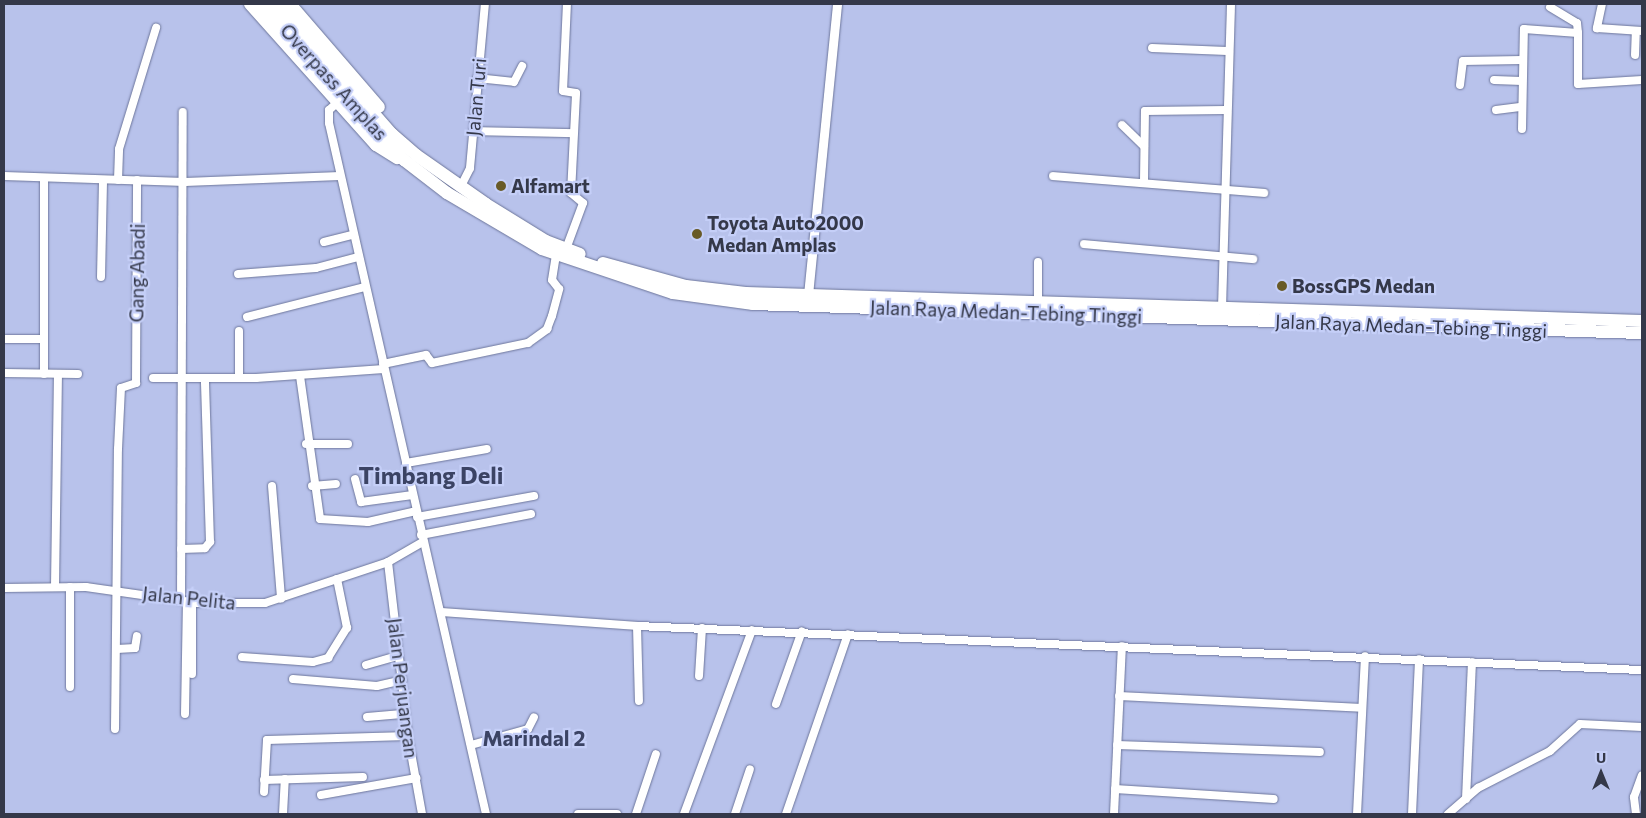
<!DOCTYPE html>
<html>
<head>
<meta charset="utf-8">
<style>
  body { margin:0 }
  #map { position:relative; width:1646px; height:818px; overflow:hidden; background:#b8c2eb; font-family:Commissioner,sans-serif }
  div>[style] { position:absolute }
  .roads { filter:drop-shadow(0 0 1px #6d769b) drop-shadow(0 0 1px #6d769b) }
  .minor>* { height:8px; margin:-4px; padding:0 4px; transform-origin:4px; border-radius:4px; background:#fff }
  .tertiary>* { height:9px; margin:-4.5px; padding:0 4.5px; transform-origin:4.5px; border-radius:4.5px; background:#fff }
  .trunk>* { height:12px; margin:-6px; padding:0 6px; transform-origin:6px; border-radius:6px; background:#fff }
  .dots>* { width:14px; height:14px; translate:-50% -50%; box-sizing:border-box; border:2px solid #c5cff8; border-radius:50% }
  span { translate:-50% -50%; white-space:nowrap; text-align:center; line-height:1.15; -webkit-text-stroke:4.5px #c5cff8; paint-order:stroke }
  .street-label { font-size:19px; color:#343849 }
  .poi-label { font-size:19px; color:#343849; font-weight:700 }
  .left { translate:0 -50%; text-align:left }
  .quarter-label { font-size:21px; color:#3b4364; font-weight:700 }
  .district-label { font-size:24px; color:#3b4364; font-weight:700 }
  .frame { position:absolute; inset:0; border:5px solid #343849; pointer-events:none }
  .north { position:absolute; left:1576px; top:748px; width:50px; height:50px; -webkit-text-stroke:4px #c5cff8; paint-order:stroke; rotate:0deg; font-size:14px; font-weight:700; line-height:20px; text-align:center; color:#343849 }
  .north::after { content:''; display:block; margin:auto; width:18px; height:22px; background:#343849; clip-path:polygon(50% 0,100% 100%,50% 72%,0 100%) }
</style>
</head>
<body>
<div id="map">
  <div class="roads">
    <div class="minor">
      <div style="left:1602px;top:4px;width:25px;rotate:102deg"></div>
      <div style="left:1597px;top:28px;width:45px;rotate:3.8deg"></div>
      <div style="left:1550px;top:7px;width:31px;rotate:31deg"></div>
      <div style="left:1577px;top:23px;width:10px;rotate:84deg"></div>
      <div style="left:1152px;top:48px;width:75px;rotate:2.3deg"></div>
      <div style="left:1635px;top:55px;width:24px;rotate:-88deg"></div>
      <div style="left:477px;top:78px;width:37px;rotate:6deg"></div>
      <div style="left:514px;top:82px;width:18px;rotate:-63deg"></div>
      <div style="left:1494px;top:80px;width:28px;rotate:2deg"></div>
      <div style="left:1460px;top:85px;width:24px;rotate:-83deg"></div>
      <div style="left:1463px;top:61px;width:59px;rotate:-1deg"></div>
      <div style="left:338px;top:102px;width:12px;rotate:138deg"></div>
      <div style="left:329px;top:110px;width:13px;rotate:90deg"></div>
      <div style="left:329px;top:123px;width:709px;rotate:77.2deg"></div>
      <div style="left:1496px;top:110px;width:26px;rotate:-7deg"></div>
      <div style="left:1122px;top:125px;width:30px;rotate:44deg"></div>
      <div style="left:1522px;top:129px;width:100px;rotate:-88.9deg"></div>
      <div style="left:1524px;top:29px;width:54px;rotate:4.2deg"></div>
      <div style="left:1578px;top:33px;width:51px;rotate:90deg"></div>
      <div style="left:1578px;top:84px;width:64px;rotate:-3.6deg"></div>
      <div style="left:474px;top:131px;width:99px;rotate:1.2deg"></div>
      <div style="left:4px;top:176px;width:181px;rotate:1.9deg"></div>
      <div style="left:185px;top:182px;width:155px;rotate:-2.2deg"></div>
      <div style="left:1053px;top:176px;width:212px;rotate:4.6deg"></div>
      <div style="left:118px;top:180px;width:31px;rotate:-88deg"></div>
      <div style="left:119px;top:149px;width:127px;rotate:-73deg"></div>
      <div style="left:1144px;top:181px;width:70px;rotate:-89.2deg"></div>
      <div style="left:1145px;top:111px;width:81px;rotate:-0.7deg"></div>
      <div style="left:460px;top:188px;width:22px;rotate:-63deg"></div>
      <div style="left:470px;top:168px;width:165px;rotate:-84.8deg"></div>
      <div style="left:324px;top:242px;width:30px;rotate:-14deg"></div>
      <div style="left:1084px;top:244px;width:170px;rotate:5.1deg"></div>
      <div style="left:566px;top:249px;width:49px;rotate:-69.7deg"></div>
      <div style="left:583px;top:203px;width:16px;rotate:-140deg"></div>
      <div style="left:571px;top:193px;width:100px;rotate:-87.1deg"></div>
      <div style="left:576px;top:93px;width:13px;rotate:-171deg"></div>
      <div style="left:563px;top:91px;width:87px;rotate:-87.4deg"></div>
      <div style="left:1038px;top:262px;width:41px;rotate:90deg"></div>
      <div style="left:238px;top:274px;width:78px;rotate:-4.4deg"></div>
      <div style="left:316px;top:268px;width:43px;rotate:-14.7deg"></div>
      <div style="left:101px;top:277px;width:97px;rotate:-88.8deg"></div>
      <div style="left:1222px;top:308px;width:304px;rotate:-88.3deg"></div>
      <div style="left:247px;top:317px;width:122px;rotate:-14.3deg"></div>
      <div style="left:239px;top:331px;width:47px;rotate:90deg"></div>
      <div style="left:4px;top:339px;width:40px"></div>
      <div style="left:383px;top:364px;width:44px;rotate:-11.8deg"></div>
      <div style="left:426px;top:355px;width:10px;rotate:53deg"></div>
      <div style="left:432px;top:363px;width:98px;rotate:-11.8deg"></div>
      <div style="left:528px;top:343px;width:24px;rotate:-36deg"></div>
      <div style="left:547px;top:329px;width:14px;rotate:-69deg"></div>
      <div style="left:552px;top:316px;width:28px;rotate:-75deg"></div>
      <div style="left:559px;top:289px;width:11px;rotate:-128deg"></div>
      <div style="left:552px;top:280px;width:26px;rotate:-81deg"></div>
      <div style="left:4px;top:373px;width:74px;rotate:0.8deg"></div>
      <div style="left:44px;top:374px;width:196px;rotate:-90deg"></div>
      <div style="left:300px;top:376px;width:144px;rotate:82deg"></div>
      <div style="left:320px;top:519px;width:48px;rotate:3.6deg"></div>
      <div style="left:368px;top:522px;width:49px;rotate:-12.9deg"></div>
      <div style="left:153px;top:378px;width:103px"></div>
      <div style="left:256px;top:378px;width:128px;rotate:-4deg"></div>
      <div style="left:306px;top:444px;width:42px"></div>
      <div style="left:406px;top:463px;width:82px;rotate:-9.8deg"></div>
      <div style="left:355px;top:479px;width:24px;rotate:75deg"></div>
      <div style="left:361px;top:502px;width:52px;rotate:-7.7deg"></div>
      <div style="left:272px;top:486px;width:113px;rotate:85.4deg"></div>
      <div style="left:312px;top:486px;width:24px;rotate:-5deg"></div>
      <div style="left:417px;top:517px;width:119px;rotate:-10.2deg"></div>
      <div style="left:421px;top:535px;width:112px;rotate:-10.8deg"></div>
      <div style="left:181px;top:549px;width:24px;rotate:-2deg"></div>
      <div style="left:205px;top:548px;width:8px;rotate:-50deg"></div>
      <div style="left:210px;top:542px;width:162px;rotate:-91.8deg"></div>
      <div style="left:388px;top:562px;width:175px;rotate:83.4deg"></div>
      <div style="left:408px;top:736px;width:79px;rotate:79.8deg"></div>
      <div style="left:55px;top:587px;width:212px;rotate:-89.2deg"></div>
      <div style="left:4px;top:588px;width:82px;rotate:-0.7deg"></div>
      <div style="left:86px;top:587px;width:113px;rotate:8.1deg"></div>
      <div style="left:198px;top:603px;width:67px"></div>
      <div style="left:265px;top:603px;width:130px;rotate:-18.4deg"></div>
      <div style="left:388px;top:562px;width:39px;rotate:-30deg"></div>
      <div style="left:181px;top:601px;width:489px;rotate:-89.8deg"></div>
      <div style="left:442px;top:612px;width:196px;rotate:4.1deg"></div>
      <div style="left:637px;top:626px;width:1006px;rotate:2.51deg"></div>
      <div style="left:637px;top:626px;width:75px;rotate:88.5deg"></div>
      <div style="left:117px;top:649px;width:18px;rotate:-3deg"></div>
      <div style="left:135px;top:648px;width:12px;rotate:-81deg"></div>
      <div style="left:242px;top:657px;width:71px;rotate:4deg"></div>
      <div style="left:313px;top:662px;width:16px;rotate:-15deg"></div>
      <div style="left:328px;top:658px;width:36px;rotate:-58deg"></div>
      <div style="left:347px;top:628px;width:50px;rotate:-101.5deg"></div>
      <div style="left:366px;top:665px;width:33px;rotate:-16deg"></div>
      <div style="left:192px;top:674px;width:71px;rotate:-90deg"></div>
      <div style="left:699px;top:676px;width:48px;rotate:-86.4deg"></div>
      <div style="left:293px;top:679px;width:84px;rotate:4.8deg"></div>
      <div style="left:377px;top:686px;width:26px;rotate:-13deg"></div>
      <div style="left:70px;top:687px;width:100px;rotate:-90deg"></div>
      <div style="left:1119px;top:696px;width:243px;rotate:2.8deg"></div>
      <div style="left:776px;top:704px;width:77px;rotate:-70.4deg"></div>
      <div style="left:185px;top:714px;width:112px;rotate:-89deg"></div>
      <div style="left:367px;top:717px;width:38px;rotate:-5deg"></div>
      <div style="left:115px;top:729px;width:280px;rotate:-89.4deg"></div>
      <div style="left:118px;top:449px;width:61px;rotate:-87.2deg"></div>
      <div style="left:121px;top:388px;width:16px;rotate:-18deg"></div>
      <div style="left:136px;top:383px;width:203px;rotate:-89.7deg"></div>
      <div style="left:471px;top:745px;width:59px;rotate:-15.7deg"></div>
      <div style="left:528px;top:729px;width:13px;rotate:-63deg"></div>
      <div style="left:1117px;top:745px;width:203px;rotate:2deg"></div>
      <div style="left:264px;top:780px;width:99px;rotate:-1.7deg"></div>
      <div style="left:1115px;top:789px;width:159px;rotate:3.6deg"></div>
      <div style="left:264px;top:792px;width:52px;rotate:-86.7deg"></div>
      <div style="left:267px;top:740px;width:141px;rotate:-1.6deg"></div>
      <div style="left:321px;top:795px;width:97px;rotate:-10.1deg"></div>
      <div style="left:1466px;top:799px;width:137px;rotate:-87.5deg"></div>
      <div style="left:283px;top:814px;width:35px;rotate:-87deg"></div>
      <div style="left:578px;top:814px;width:39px"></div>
      <div style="left:636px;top:814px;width:63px;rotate:-71.6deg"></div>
      <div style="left:684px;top:814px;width:196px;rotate:-69.7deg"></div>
      <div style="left:735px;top:814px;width:47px;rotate:-71.6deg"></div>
      <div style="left:786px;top:814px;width:190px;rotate:-71deg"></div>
      <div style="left:1114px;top:814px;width:168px;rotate:-87.3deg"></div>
      <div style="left:1357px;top:814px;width:158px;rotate:-87.1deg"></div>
      <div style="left:1412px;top:814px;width:155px;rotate:-87.4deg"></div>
      <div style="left:1448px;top:814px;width:40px;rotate:-41deg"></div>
      <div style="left:1478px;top:788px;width:81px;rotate:-27.2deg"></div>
      <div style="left:1550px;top:751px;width:40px;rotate:-42deg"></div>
      <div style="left:1580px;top:724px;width:62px;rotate:2.8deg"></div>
      <div style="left:1636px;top:814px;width:17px;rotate:-97deg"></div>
      <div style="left:1634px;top:797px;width:23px;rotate:-70deg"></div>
    </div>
    <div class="tertiary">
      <div style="left:808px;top:295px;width:292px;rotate:-84.3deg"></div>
    </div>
    <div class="trunk">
      <div style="left:250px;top:4px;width:189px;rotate:48.2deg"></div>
      <div style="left:376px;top:145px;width:25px;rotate:32deg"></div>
      <div style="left:264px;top:4px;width:210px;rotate:48.1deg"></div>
      <div style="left:404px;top:160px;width:54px;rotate:37.5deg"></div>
      <div style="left:447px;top:193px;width:110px;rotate:30.5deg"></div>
      <div style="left:542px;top:249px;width:138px;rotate:18.6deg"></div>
      <div style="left:673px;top:293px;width:81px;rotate:7.8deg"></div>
      <div style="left:753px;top:304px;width:889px;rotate:1.87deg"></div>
      <div style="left:278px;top:4px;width:173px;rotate:48.8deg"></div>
      <div style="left:392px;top:134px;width:32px;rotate:41deg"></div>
      <div style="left:416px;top:155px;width:85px;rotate:35deg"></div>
      <div style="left:486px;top:204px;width:70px;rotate:31.7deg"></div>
      <div style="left:546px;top:241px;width:36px;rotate:21deg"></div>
      <div style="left:290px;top:4px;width:136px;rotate:49.2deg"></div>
      <div style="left:603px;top:263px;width:86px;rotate:15.5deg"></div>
      <div style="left:686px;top:286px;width:60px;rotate:6.7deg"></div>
      <div style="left:746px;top:293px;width:896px;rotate:1.79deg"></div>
    </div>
  </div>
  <div class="dots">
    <div style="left:501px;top:186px;background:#685a27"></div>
    <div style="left:697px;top:234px;background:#685a27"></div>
    <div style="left:1282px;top:286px;background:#685a27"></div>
  </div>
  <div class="street-label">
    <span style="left:334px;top:82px;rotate:48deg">Overpass Amplas</span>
    <span style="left:476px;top:97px;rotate:-85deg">Jalan Turi</span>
    <span style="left:137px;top:273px;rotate:-89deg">Gang Abadi</span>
    <span style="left:1006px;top:312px;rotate:2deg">Jalan Raya Medan-Tebing Tinggi</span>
    <span style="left:1411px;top:326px;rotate:2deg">Jalan Raya Medan-Tebing Tinggi</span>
    <span style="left:189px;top:598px;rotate:6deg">Jalan Pelita</span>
    <span style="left:403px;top:688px;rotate:83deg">Jalan Perjuangan</span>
  </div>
  <div class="poi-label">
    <span class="left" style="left:511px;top:186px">Alfamart</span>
    <span class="left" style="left:707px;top:234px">Toyota Auto2000<br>Medan Amplas</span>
    <span class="left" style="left:1292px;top:286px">BossGPS Medan</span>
  </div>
  <div class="quarter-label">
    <span style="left:534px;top:738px">Marindal 2</span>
  </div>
  <div class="district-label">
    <span style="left:431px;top:475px">Timbang Deli</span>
  </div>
  <div class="frame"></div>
  <div class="north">U</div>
</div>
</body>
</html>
